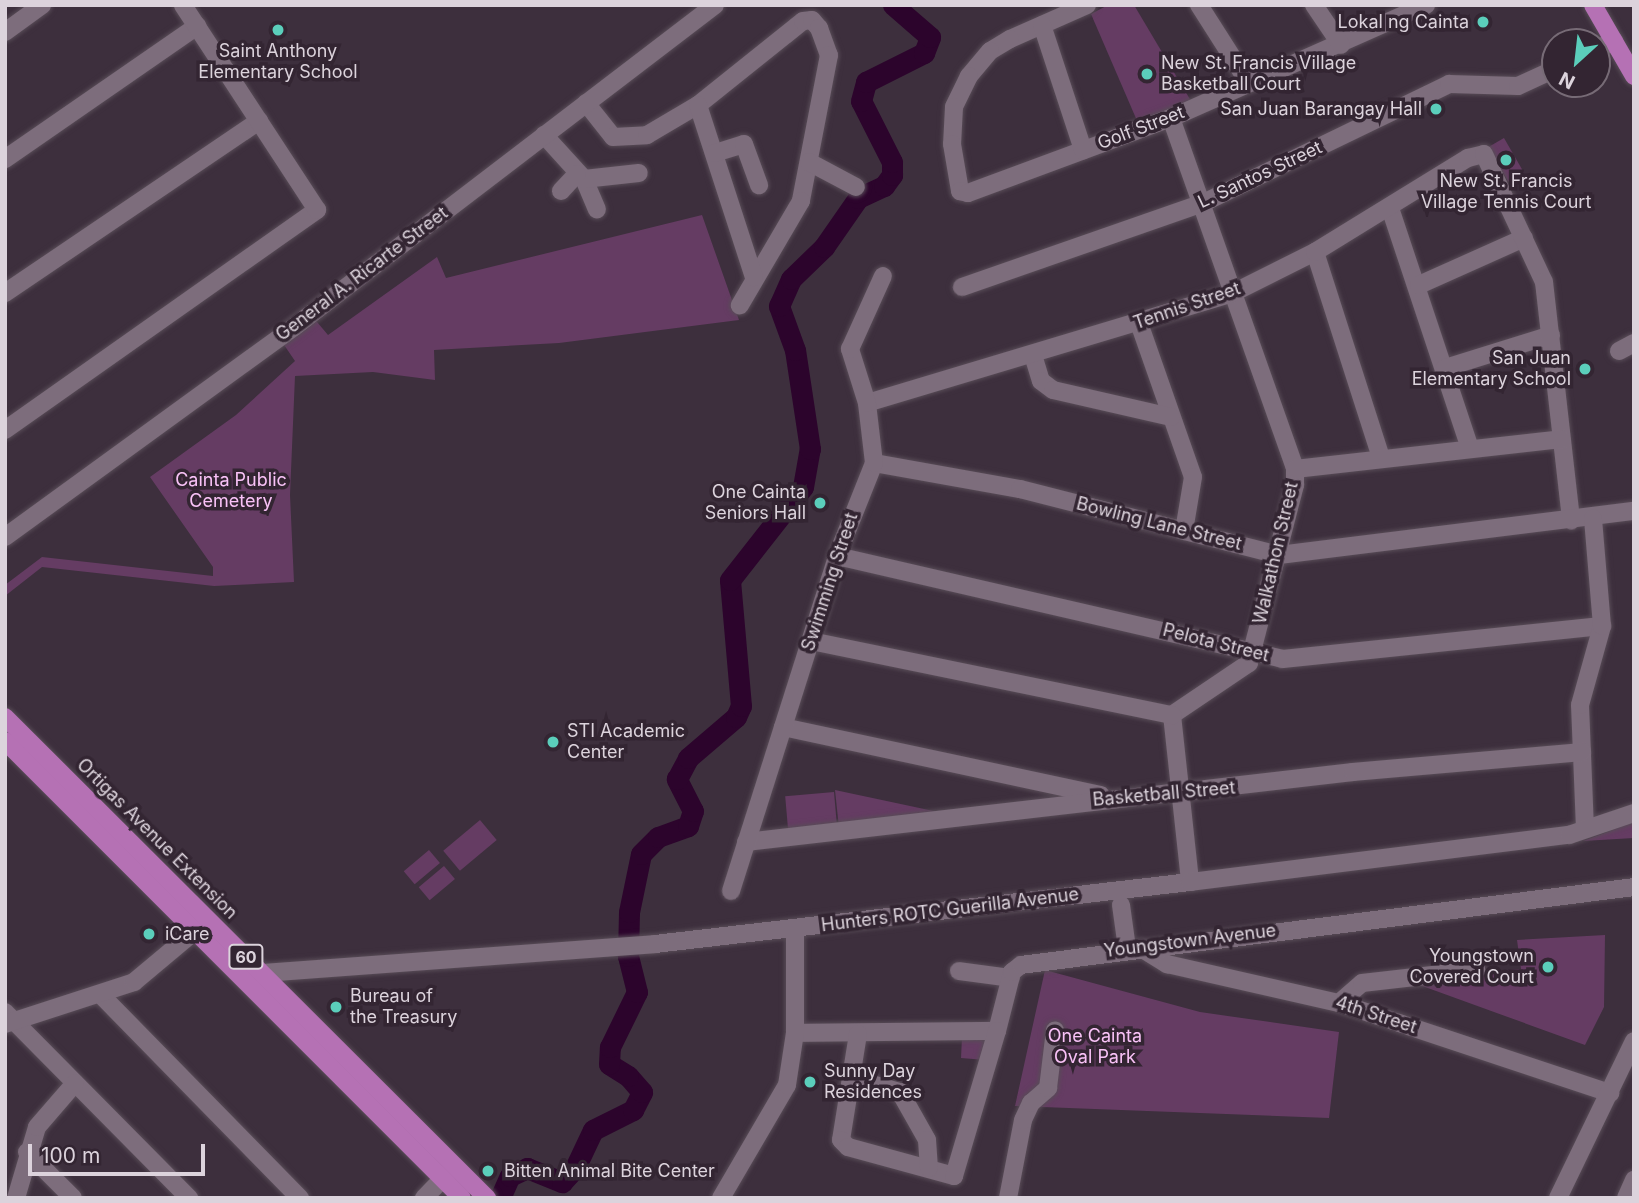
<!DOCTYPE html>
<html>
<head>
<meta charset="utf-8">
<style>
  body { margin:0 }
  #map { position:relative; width:1639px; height:1203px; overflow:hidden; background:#3d2f3d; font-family:Inter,sans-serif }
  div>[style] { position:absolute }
  .green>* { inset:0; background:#653c63; transform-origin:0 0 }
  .river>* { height:21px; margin:-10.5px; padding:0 10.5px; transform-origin:10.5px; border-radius:10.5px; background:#2c042c }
  .roads { filter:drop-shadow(0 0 2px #584c57) drop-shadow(0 0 2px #584c57) }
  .minor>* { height:18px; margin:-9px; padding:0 9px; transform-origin:9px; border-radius:9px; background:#7d6d7c }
  .major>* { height:18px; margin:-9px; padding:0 9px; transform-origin:9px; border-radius:9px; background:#b571b4 }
  .dots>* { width:19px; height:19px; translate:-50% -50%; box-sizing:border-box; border:4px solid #332532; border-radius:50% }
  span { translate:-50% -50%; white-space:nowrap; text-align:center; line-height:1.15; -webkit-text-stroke:7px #332532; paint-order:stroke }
  .shield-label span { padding:2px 5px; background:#332532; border:2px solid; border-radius:5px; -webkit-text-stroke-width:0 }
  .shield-label { font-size:16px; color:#dcd3dc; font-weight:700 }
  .poi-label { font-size:18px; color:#dcd3dc }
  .right { translate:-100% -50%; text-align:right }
  .left { translate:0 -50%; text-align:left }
  .street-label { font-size:18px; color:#dcd3dc }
  .park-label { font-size:18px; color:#f9c2f7 }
  .frame { position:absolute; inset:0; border:7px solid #dcd3dc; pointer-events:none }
  .north { position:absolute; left:1541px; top:28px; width:70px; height:70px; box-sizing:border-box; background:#332532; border:2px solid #776b76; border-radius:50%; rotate:207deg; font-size:19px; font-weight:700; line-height:28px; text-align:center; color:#dcd3dc }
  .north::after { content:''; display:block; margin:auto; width:24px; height:32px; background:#5bcebb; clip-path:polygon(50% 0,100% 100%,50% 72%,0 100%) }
  .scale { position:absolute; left:28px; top:1144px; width:177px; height:32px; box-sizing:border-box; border:4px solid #dcd3dc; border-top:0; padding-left:9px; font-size:21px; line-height:24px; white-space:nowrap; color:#dcd3dc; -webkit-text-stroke:5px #332532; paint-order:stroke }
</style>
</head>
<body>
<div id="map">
  <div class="green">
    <div style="clip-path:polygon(1108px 5px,1134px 5px,1191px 101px,1138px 123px,1091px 14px)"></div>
    <div style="left:1504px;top:138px;width:40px;height:18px;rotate:60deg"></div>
    <div style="clip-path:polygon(702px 215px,739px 320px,559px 343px,434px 350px,435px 380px,373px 372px,295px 376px,290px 495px,294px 582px,214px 586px,42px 567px,5px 596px,5px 585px,42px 557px,213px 576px,213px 567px,150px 477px,236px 415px,295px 361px,280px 339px,312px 316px,328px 335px,437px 257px,446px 278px)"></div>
    <div style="clip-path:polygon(835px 790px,957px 816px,839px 828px)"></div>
    <div style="left:834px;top:792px;width:36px;height:49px;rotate:85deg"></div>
    <div style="left:480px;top:820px;width:26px;height:48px;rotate:50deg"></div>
    <div style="clip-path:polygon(1634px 822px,1634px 838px,1583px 841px)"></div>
    <div style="left:429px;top:850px;width:17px;height:33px;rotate:50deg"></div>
    <div style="left:444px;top:866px;width:17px;height:33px;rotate:50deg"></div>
    <div style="clip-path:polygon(1605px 935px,1604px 1007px,1585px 1045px,1403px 979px,1521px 969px,1517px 940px)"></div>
    <div style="clip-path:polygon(1045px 970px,1200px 1012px,1339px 1032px,1329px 1118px,1015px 1106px)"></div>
    <div style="clip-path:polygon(962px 1037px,992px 1040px,985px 1060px,961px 1058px)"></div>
  </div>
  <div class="river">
    <div style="left:500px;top:1198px;width:24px;rotate:-66deg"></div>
    <div style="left:510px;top:1176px;width:19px;rotate:-25deg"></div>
    <div style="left:527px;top:1168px;width:38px;rotate:22deg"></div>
    <div style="left:562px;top:1182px;width:19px;rotate:-47deg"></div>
    <div style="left:575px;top:1168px;width:42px;rotate:-64.7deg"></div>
    <div style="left:593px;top:1130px;width:45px;rotate:-26.6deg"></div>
    <div style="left:633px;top:1110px;width:20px;rotate:-63deg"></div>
    <div style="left:642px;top:1092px;width:21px;rotate:-131deg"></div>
    <div style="left:628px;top:1076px;width:22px;rotate:-148deg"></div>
    <div style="left:609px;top:1064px;width:17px;rotate:-87deg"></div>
    <div style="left:610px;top:1047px;width:61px;rotate:-63.9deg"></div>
    <div style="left:637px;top:992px;width:37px;rotate:-104deg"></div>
    <div style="left:628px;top:956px;width:44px;rotate:-88.7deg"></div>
    <div style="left:629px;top:912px;width:59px;rotate:-78.3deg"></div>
    <div style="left:641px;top:854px;width:24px;rotate:-45deg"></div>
    <div style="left:658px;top:837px;width:32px;rotate:-20deg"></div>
    <div style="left:688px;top:826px;width:16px;rotate:-72deg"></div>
    <div style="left:693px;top:811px;width:36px;rotate:-117deg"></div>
    <div style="left:677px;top:779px;width:24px;rotate:-62deg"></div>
    <div style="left:688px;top:758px;width:63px;rotate:-40.5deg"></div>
    <div style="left:736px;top:717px;width:12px;rotate:-66deg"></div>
    <div style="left:741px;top:706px;width:126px;rotate:-95deg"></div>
    <div style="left:730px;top:580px;width:118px;rotate:-51.9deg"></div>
    <div style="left:803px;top:487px;width:39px;rotate:-80deg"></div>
    <div style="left:810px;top:449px;width:100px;rotate:-98.6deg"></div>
    <div style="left:795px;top:350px;width:47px;rotate:-110deg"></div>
    <div style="left:779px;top:306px;width:30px;rotate:-66deg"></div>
    <div style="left:791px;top:279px;width:46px;rotate:-44.1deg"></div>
    <div style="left:824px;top:247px;width:60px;rotate:-55.2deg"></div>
    <div style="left:858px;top:198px;width:29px;rotate:-25deg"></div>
    <div style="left:884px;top:186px;width:14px;rotate:-54deg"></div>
    <div style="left:892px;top:175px;width:13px;rotate:-90deg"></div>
    <div style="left:892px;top:162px;width:68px;rotate:-116.9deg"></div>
    <div style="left:861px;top:101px;width:20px;rotate:-75deg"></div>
    <div style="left:866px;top:82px;width:65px;rotate:-26.6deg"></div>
    <div style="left:924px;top:53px;width:17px;rotate:-69deg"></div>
    <div style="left:930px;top:37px;width:49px;rotate:-139.1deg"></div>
  </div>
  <div class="roads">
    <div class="minor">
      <div style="left:1087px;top:5px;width:84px;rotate:156.2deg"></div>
      <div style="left:1010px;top:39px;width:23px;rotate:149deg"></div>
      <div style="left:990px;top:51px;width:33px;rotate:130deg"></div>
      <div style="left:969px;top:76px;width:34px;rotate:116deg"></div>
      <div style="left:954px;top:107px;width:37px;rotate:93deg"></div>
      <div style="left:952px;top:144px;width:48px;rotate:80.3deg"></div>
      <div style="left:960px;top:191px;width:8px;rotate:14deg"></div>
      <div style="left:968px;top:193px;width:216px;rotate:-20.3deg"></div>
      <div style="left:1171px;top:118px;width:279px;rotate:-23.9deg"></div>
      <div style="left:1199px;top:5px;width:91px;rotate:57.5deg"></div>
      <div style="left:1314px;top:5px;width:48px;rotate:56deg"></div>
      <div style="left:1042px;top:25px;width:132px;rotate:71.8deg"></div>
      <div style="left:5px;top:32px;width:46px;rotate:-36.1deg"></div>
      <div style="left:1597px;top:49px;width:19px;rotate:-25deg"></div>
      <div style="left:586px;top:103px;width:43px;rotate:51.5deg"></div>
      <div style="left:613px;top:137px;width:34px;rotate:-3deg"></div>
      <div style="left:647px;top:135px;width:59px;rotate:-30.5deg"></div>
      <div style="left:698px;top:105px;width:134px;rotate:-38.7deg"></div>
      <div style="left:803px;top:21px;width:9px;rotate:-6deg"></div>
      <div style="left:812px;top:20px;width:11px;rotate:49deg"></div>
      <div style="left:819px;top:28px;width:29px;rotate:70deg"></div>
      <div style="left:829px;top:55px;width:149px;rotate:100.9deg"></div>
      <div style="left:801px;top:201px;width:121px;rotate:120.4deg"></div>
      <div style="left:698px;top:105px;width:181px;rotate:72deg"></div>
      <div style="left:1171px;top:118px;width:372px;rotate:70.5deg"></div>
      <div style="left:1295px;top:469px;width:16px;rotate:90deg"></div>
      <div style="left:1295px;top:485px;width:184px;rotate:104.5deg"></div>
      <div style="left:1249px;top:663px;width:93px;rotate:146deg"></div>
      <div style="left:1172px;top:715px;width:168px;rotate:83.8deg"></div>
      <div style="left:544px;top:135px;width:59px;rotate:47.7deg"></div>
      <div style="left:584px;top:179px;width:33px;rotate:67deg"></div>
      <div style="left:715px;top:153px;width:30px;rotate:-17deg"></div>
      <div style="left:744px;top:144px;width:44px;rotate:69.9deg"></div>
      <div style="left:5px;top:159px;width:234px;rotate:-34.7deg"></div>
      <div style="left:809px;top:162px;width:53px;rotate:28deg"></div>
      <div style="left:584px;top:179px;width:55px;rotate:-6.2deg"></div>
      <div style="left:561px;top:191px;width:23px;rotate:-47deg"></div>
      <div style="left:1390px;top:208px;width:251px;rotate:71.6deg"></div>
      <div style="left:1315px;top:252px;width:215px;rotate:72.2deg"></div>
      <div style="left:1419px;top:285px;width:115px;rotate:-24.1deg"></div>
      <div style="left:962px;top:287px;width:253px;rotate:-19.2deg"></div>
      <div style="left:1201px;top:204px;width:276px;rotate:-25.8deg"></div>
      <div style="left:1449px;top:84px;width:69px;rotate:1.7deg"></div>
      <div style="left:1518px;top:86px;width:41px;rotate:-24.7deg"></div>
      <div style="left:5px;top:293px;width:307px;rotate:-34.1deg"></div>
      <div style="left:1139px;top:323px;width:163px;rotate:70.7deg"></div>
      <div style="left:1193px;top:477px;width:55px;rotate:99.5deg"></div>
      <div style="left:1619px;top:351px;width:17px;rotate:-28deg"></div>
      <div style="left:1033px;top:355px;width:27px;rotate:73deg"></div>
      <div style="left:1041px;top:381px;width:15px;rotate:37deg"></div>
      <div style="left:1053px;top:390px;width:121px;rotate:12.9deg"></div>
      <div style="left:1445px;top:368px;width:111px;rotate:-17.3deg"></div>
      <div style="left:867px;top:403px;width:382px;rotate:-16.7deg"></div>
      <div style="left:1233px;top:293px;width:92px;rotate:-26.6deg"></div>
      <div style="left:1315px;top:252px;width:180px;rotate:-31.6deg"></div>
      <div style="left:1468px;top:158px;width:16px;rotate:-14deg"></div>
      <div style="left:1484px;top:154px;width:141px;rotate:64.9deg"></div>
      <div style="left:1544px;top:282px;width:240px;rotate:83.5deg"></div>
      <div style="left:5px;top:430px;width:382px;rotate:-35.2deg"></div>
      <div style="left:317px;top:210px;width:245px;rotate:-123.2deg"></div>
      <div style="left:874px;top:463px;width:148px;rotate:10.1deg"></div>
      <div style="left:1020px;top:489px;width:267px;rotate:14.3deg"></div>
      <div style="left:1279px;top:555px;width:358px;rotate:-7.1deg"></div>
      <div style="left:1295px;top:469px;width:268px;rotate:-6.4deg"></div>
      <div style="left:5px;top:537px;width:357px;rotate:-36deg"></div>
      <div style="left:294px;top:327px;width:530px;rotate:-37.41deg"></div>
      <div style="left:837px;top:556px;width:457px;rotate:13deg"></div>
      <div style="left:1282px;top:659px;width:322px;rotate:-5.9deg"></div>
      <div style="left:811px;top:641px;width:369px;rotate:11.6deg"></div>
      <div style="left:783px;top:727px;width:325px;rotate:12.1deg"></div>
      <div style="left:1585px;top:829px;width:124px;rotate:-92.3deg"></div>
      <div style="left:1580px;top:705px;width:82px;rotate:-74.4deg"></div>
      <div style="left:1602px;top:626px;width:108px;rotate:-94.8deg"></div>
      <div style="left:746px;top:842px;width:611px;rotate:-6.58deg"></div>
      <div style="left:1353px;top:772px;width:230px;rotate:-5deg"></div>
      <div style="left:731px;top:891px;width:351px;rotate:-72.4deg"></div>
      <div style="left:837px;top:556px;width:100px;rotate:-68.3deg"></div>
      <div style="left:874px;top:463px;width:60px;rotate:-96.7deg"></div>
      <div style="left:867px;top:403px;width:57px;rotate:-107.5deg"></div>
      <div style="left:850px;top:349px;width:80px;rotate:-65.7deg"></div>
      <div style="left:1121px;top:905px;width:43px;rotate:82.1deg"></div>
      <div style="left:1141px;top:948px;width:31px;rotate:32deg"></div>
      <div style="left:1167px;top:964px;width:176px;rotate:12.8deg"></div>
      <div style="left:1339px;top:1003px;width:286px;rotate:18.4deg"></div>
      <div style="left:959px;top:971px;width:52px;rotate:7.7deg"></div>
      <div style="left:262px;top:973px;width:394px;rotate:-4.2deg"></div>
      <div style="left:655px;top:944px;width:539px;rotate:-6.61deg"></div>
      <div style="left:1190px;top:882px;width:382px;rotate:-7.1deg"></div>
      <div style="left:1569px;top:835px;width:69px;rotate:-18.7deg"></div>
      <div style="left:100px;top:994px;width:286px;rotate:45.6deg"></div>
      <div style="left:1339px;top:1003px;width:30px;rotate:-41deg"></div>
      <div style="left:1362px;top:983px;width:115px;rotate:-6.5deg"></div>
      <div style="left:5px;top:1012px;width:262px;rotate:45.3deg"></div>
      <div style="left:5px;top:1024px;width:136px;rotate:-18deg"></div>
      <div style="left:134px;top:982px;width:80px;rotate:-39.9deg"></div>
      <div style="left:795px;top:1033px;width:202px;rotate:-0.6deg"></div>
      <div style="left:997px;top:1031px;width:61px;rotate:-75.7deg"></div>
      <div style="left:1012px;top:972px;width:11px;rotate:-38deg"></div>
      <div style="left:1021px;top:965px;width:618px;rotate:-7.25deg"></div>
      <div style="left:858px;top:1034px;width:107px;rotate:99.1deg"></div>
      <div style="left:841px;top:1140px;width:10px;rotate:45deg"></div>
      <div style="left:848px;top:1147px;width:110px;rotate:15.3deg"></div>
      <div style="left:954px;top:1176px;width:151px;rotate:-73.5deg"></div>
      <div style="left:854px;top:1079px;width:48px;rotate:15.8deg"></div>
      <div style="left:900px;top:1092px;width:55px;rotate:60.6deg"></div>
      <div style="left:927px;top:1140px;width:28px;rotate:86deg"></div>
      <div style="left:27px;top:1152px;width:65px;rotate:45deg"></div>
      <div style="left:16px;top:1198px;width:74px;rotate:-73.5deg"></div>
      <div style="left:37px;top:1127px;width:58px;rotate:-49.2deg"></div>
      <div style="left:424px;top:1198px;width:42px;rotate:-46deg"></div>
      <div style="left:721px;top:1198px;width:131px;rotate:-59.7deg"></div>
      <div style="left:787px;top:1085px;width:53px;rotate:-81.3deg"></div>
      <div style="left:795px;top:1033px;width:105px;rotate:-90deg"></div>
      <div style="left:1008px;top:1198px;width:79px;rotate:-79.1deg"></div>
      <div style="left:1023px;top:1120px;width:19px;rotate:-65deg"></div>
      <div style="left:1031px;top:1103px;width:23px;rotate:-41deg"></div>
      <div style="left:1048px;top:1088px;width:58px;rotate:-83.1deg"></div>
      <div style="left:1558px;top:1198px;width:174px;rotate:-64.2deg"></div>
      <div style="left:1626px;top:1198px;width:20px;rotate:-66deg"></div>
    </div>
    <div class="major">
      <div style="left:1593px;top:5px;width:82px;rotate:60deg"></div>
      <div style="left:5px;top:717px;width:681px;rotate:44.94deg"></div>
      <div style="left:5px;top:741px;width:646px;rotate:45deg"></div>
    </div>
  </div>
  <div class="dots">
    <div style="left:1483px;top:22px;background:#5bcebb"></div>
    <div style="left:278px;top:30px;background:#5bcebb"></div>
    <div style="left:1147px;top:74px;background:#5bcebb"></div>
    <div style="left:1436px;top:109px;background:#5bcebb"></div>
    <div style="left:1506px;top:160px;background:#5bcebb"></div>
    <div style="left:1585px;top:369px;background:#5bcebb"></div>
    <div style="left:820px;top:503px;background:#5bcebb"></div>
    <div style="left:553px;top:742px;background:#5bcebb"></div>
    <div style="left:149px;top:934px;background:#5bcebb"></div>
    <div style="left:1548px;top:967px;background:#5bcebb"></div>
    <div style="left:336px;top:1007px;background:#5bcebb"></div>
    <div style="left:810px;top:1082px;background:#5bcebb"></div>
    <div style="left:488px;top:1171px;background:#5bcebb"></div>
  </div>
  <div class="shield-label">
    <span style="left:246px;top:957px">60</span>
  </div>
  <div class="poi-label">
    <span class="right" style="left:1469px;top:22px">Lokal ng Cainta</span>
    <span style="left:278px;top:62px">Saint Anthony<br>Elementary School</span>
    <span class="left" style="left:1161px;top:74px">New St. Francis Village<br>Basketball Court</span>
    <span class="right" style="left:1422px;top:109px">San Juan Barangay Hall</span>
    <span style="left:1506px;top:192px">New St. Francis<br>Village Tennis Court</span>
    <span class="right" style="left:1571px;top:369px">San Juan<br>Elementary School</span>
    <span class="right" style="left:806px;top:503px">One Cainta<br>Seniors Hall</span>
    <span class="left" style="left:567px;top:742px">STI Academic<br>Center</span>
    <span class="left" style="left:165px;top:934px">iCare</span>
    <span class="right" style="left:1534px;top:967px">Youngstown<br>Covered Court</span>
    <span class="left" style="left:350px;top:1007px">Bureau of<br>the Treasury</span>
    <span class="left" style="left:824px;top:1082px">Sunny Day<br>Residences</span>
    <span class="left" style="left:504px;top:1171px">Bitten Animal Bite Center</span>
  </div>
  <div class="street-label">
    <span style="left:1141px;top:128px;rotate:-21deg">Golf Street</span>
    <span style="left:1260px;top:175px;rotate:-25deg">L. Santos Street</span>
    <span style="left:362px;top:274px;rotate:-37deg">General A. Ricarte Street</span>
    <span style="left:1187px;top:306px;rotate:-19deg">Tennis Street</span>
    <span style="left:1159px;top:524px;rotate:14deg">Bowling Lane Street</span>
    <span style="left:1276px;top:553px;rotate:-77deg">Walkathon Street</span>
    <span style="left:830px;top:582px;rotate:-72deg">Swimming Street</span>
    <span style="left:1216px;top:643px;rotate:14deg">Pelota Street</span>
    <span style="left:1164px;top:794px;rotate:-5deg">Basketball Street</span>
    <span style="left:157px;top:839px;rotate:45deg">Ortigas Avenue Extension</span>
    <span style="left:950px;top:910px;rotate:-7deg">Hunters ROTC Guerilla Avenue</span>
    <span style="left:1190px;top:941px;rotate:-7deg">Youngstown Avenue</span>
    <span style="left:1376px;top:1015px;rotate:18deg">4th Street</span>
  </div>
  <div class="park-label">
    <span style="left:231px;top:491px">Cainta Public<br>Cemetery</span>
    <span style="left:1095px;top:1047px">One Cainta<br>Oval Park</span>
  </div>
  <div class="frame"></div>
  <div class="north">N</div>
  <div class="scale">100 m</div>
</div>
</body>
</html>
